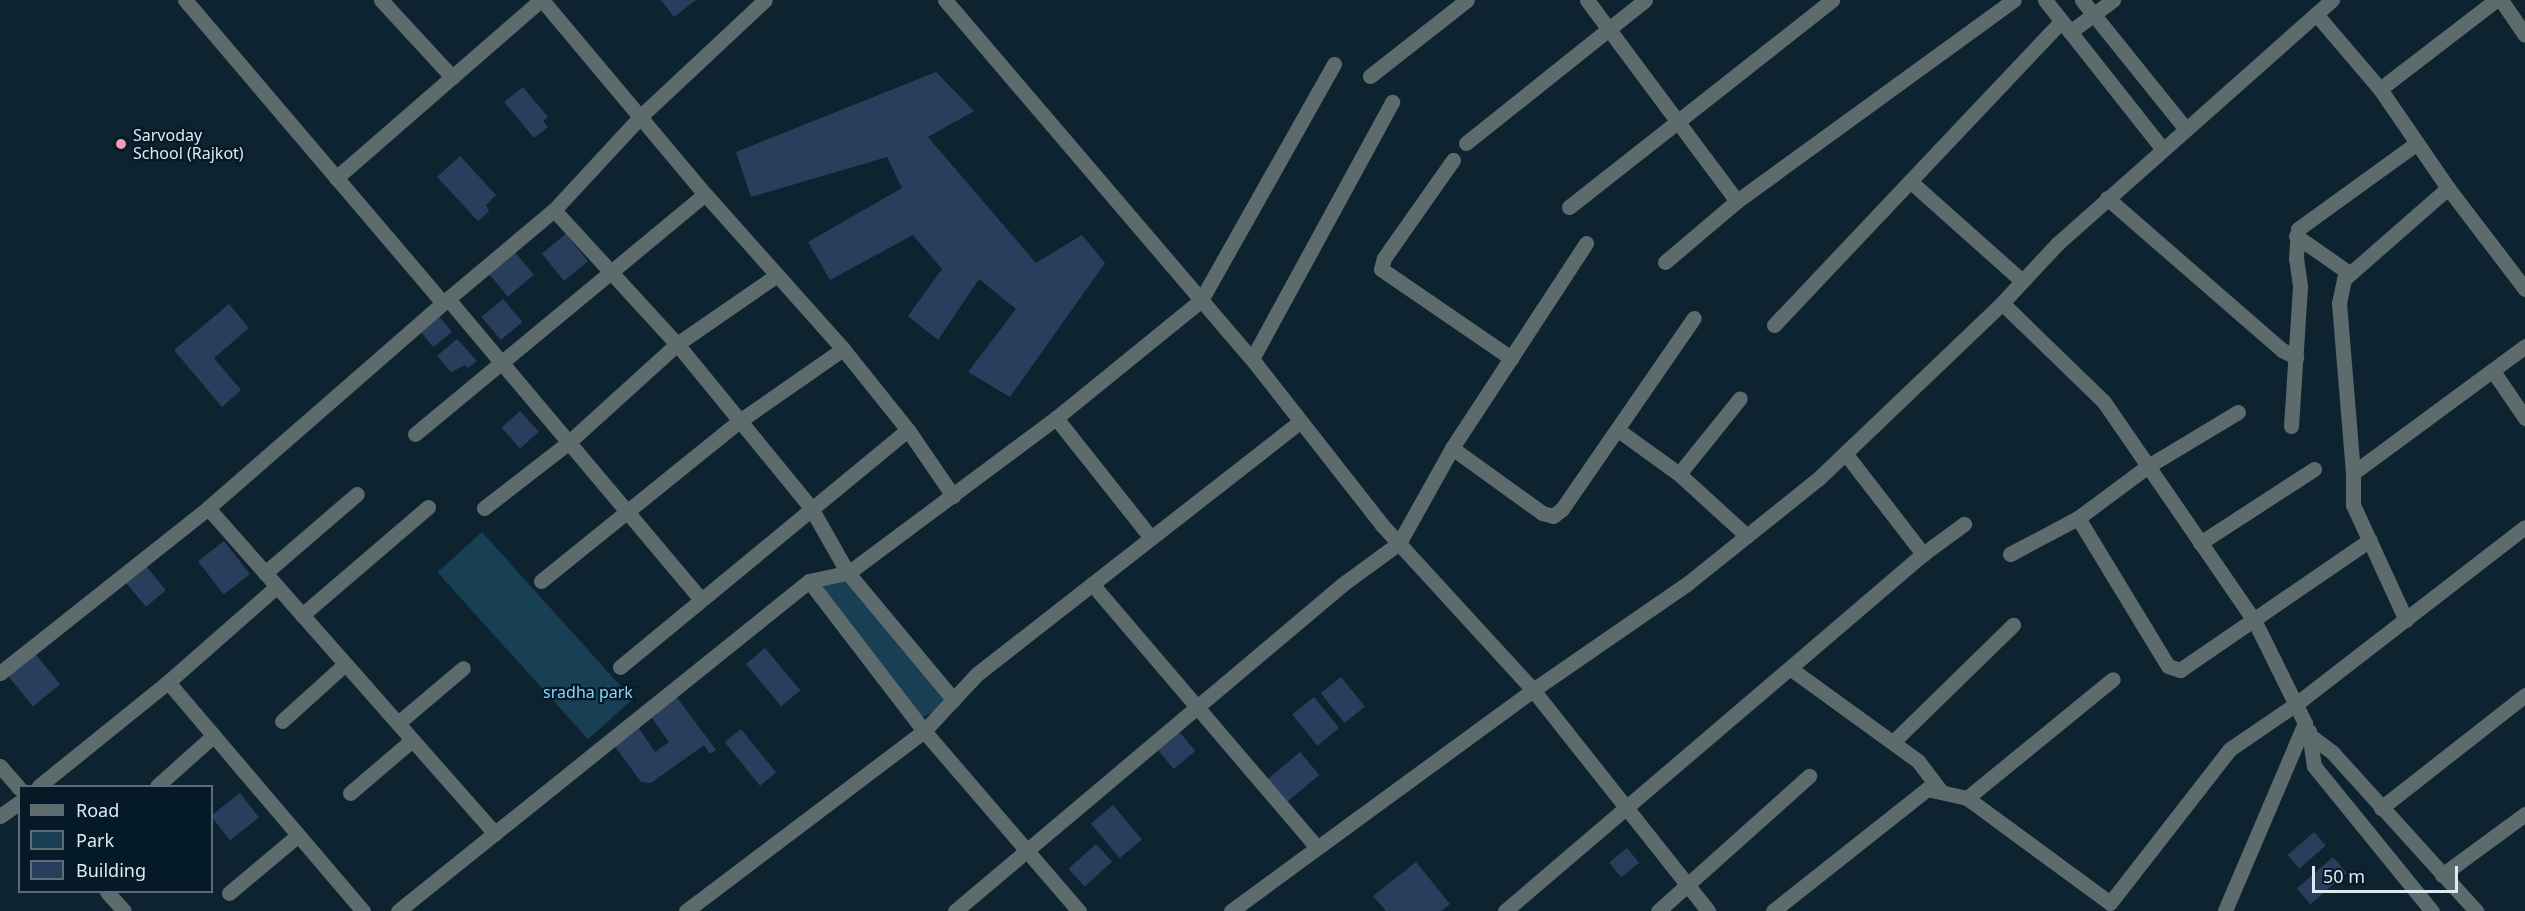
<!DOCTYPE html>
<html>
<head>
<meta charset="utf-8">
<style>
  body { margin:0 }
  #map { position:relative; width:2525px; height:911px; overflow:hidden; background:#0d2430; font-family:"Noto Sans",sans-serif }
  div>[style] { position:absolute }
  .green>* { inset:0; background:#183f53; transform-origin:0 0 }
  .building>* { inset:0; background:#293e5d; transform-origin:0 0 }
  .minor>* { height:15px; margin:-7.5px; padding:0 7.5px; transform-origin:7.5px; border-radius:7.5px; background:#5d6b6d }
  .tertiary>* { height:15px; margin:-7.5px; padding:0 7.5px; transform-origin:7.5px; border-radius:7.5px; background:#5d6b6d }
  .dots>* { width:16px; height:16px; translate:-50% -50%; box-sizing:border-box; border:3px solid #041a26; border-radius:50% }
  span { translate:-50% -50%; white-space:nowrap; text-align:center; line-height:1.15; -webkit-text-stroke:4.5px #041a26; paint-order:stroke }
  .poi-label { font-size:16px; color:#ddeaf2 }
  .left { translate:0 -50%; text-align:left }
  .park-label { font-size:16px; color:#8dd4fc }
  .legend { position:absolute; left:18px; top:785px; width:195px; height:108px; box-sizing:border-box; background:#041a26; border:2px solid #5b6d78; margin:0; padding:8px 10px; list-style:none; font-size:18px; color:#ddeaf2 }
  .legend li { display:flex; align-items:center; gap:12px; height:30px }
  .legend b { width:30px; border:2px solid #5b6d78 }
  .scale { position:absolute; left:2312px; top:866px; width:146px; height:27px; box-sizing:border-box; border:3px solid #ddeaf2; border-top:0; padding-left:8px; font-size:18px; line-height:21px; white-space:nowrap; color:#ddeaf2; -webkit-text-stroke:4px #041a26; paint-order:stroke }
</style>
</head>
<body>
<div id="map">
  <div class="green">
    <div style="left:482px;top:532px;width:225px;height:60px;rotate:48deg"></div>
    <div style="clip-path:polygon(848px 573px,954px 700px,916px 721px,816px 590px)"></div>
  </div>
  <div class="building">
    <div style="clip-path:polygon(661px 0,696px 0,674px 17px)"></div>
    <div style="clip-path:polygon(936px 72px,974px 111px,928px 137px,1036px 263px,1082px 235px,1105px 263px,1010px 397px,968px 372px,1016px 309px,979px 279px,938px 340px,908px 316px,942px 269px,913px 235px,830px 280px,808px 242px,902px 188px,887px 157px,751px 197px,736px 152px)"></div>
    <div style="clip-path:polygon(523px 87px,548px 117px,543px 121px,548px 127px,534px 138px,504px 102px)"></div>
    <div style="clip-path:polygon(460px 156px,496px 195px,486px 205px,489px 211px,478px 221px,437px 177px)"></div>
    <div style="left:566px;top:234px;width:35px;height:31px;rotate:51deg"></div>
    <div style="left:514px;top:251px;width:31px;height:34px;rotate:50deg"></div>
    <div style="left:503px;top:299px;width:30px;height:28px;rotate:50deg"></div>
    <div style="clip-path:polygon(229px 304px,249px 328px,214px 358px,241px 390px,222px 407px,174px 350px)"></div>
    <div style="left:438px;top:315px;width:22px;height:24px;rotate:51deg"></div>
    <div style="clip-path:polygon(457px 339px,477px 361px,468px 368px,465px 365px,451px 372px,437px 356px)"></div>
    <div style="left:520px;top:411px;width:28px;height:25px;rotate:48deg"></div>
    <div style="left:224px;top:541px;width:42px;height:33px;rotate:52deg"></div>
    <div style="left:144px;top:564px;width:34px;height:26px;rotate:50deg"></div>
    <div style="left:765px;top:648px;width:55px;height:25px;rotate:50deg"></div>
    <div style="left:33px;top:651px;width:43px;height:35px;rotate:51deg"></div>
    <div style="left:1341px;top:677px;width:38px;height:26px;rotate:51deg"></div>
    <div style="clip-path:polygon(675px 695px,716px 750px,710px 754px,704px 745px,651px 783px,641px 782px,614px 745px,638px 727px,655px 752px,669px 742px,649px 714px)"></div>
    <div style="left:1314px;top:697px;width:40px;height:28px;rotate:51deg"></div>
    <div style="left:1176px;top:728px;width:30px;height:28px;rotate:50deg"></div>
    <div style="left:741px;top:729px;width:56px;height:21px;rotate:51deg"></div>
    <div style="left:1300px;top:752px;width:30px;height:42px;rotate:50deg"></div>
    <div style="left:240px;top:793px;width:31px;height:37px;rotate:52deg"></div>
    <div style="left:1113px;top:805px;width:45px;height:29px;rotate:50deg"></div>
    <div style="left:2314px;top:832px;width:18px;height:35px;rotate:49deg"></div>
    <div style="left:1096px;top:844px;width:24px;height:37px;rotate:48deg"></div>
    <div style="left:1627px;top:848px;width:19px;height:23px;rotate:51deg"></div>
    <div style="left:2333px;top:857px;width:21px;height:48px;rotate:49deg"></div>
    <div style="clip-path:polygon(1416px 862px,1450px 904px,1441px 911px,1386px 911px,1373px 896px)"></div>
  </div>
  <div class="minor">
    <div style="left:381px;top:0;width:105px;rotate:47.3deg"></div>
    <div style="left:542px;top:0;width:253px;rotate:50deg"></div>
    <div style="left:705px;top:194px;width:208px;rotate:48.3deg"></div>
    <div style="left:843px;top:349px;width:104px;rotate:51.3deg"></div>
    <div style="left:908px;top:430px;width:80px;rotate:55.7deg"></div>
    <div style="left:945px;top:0;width:472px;rotate:49.5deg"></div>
    <div style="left:1252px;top:359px;width:211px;rotate:51.9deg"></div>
    <div style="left:1382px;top:525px;width:224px;rotate:47.5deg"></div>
    <div style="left:1533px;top:690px;width:282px;rotate:51.6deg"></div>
    <div style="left:1587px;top:0;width:251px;rotate:53.3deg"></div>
    <div style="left:2501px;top:0;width:42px;rotate:55.6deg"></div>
    <div style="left:2316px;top:14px;width:99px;rotate:49.5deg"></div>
    <div style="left:2380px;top:89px;width:120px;rotate:55.5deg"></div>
    <div style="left:2448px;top:188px;width:127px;rotate:52.7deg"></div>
    <div style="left:2070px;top:32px;width:54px;rotate:-36.7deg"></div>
    <div style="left:1370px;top:76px;width:123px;rotate:-38.1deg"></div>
    <div style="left:2380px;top:89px;width:146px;rotate:-37.5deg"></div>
    <div style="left:1466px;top:143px;width:229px;rotate:-38.6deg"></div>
    <div style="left:1453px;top:160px;width:120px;rotate:125.1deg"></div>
    <div style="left:1384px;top:258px;width:11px;rotate:105deg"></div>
    <div style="left:1381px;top:269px;width:158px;rotate:34.4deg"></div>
    <div style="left:336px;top:178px;width:271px;rotate:-41deg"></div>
    <div style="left:1911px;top:182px;width:149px;rotate:41.7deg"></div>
    <div style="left:2107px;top:198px;width:232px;rotate:41deg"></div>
    <div style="left:2282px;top:350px;width:16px;rotate:27deg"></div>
    <div style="left:1569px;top:207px;width:335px;rotate:-38.2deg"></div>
    <div style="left:554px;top:210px;width:182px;rotate:47.5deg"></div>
    <div style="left:677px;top:344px;width:212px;rotate:50.7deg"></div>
    <div style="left:811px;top:508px;width:75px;rotate:60.4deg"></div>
    <div style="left:848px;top:573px;width:165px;rotate:50.2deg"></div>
    <div style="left:2296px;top:236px;width:65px;rotate:34.9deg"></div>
    <div style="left:1665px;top:262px;width:94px;rotate:-40.3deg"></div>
    <div style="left:1737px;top:201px;width:342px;rotate:-36deg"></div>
    <div style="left:448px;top:299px;width:392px;rotate:49.9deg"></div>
    <div style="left:443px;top:303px;width:145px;rotate:-40deg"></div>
    <div style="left:554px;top:210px;width:129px;rotate:-47.2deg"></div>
    <div style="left:642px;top:115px;width:168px;rotate:-43.1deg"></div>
    <div style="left:1774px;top:325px;width:418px;rotate:-46.6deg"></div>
    <div style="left:1252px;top:359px;width:293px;rotate:-61.4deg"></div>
    <div style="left:2493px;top:371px;width:57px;rotate:55.8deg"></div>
    <div style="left:2238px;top:412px;width:105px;rotate:149deg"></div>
    <div style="left:2148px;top:466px;width:87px;rotate:143.4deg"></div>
    <div style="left:2078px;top:518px;width:173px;rotate:58.7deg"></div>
    <div style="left:2168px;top:666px;width:13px;rotate:18deg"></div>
    <div style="left:2180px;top:670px;width:230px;rotate:-34.4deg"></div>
    <div style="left:1056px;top:418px;width:153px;rotate:51.6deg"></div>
    <div style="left:2291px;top:426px;width:140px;rotate:-86.3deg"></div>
    <div style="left:2300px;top:286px;width:28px;rotate:-98deg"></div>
    <div style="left:2296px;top:258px;width:29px;rotate:-86deg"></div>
    <div style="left:2298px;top:229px;width:147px;rotate:-35.9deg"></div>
    <div style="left:1618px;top:430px;width:75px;rotate:35.8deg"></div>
    <div style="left:1679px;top:474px;width:92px;rotate:42.4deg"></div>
    <div style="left:415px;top:434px;width:376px;rotate:-39.6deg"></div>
    <div style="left:1452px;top:448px;width:111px;rotate:35.8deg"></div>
    <div style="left:1542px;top:513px;width:11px;rotate:15deg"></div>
    <div style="left:1553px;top:516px;width:11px;rotate:-38deg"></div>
    <div style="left:1562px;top:509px;width:232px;rotate:-55.4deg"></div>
    <div style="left:1845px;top:453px;width:128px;rotate:52.3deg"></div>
    <div style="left:2353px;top:473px;width:171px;rotate:-94.7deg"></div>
    <div style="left:2339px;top:303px;width:25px;rotate:-78deg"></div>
    <div style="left:2344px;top:279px;width:138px;rotate:-41.2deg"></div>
    <div style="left:1679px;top:474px;width:97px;rotate:-51.2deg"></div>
    <div style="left:208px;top:508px;width:434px;rotate:48.6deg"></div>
    <div style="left:484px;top:508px;width:108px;rotate:-37.8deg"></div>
    <div style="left:569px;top:442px;width:146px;rotate:-42.2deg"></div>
    <div style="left:677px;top:344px;width:121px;rotate:-34.6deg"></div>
    <div style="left:2200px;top:543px;width:136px;rotate:-33deg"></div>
    <div style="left:2010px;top:554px;width:77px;rotate:-27.9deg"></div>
    <div style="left:265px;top:573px;width:121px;rotate:-40.7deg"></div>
    <div style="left:541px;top:581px;width:253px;rotate:-38.9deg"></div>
    <div style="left:738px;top:422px;width:128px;rotate:-34.8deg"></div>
    <div style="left:809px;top:581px;width:189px;rotate:52.5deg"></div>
    <div style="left:924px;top:731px;width:238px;rotate:49.3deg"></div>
    <div style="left:1092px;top:584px;width:345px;rotate:49.5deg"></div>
    <div style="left:302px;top:615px;width:166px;rotate:-40.6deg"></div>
    <div style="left:2406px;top:620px;width:127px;rotate:-114.7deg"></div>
    <div style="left:2353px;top:505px;width:32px;rotate:-90deg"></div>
    <div style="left:2353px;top:473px;width:214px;rotate:-36.4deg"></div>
    <div style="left:620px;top:667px;width:373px;rotate:-39.5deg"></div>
    <div style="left:1791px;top:669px;width:157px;rotate:35.9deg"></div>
    <div style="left:1918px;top:761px;width:38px;rotate:53deg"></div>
    <div style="left:0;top:673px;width:265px;rotate:-38.4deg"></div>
    <div style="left:208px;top:508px;width:312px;rotate:-41.1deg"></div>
    <div style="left:443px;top:303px;width:398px;rotate:-130.4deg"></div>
    <div style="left:168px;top:682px;width:301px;rotate:49.6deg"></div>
    <div style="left:282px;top:721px;width:85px;rotate:-42.1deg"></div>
    <div style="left:398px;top:723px;width:85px;rotate:-40.2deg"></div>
    <div style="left:2309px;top:731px;width:35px;rotate:82deg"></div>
    <div style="left:2314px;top:766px;width:187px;rotate:50.9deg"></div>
    <div style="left:2312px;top:737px;width:25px;rotate:37deg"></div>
    <div style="left:2332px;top:752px;width:215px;rotate:47.8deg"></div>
    <div style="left:1893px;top:742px;width:168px;rotate:-44.3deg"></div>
    <div style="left:39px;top:786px;width:166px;rotate:-38.9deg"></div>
    <div style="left:168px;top:682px;width:144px;rotate:-41.3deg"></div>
    <div style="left:157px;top:786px;width:76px;rotate:-41.8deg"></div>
    <div style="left:350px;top:793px;width:82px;rotate:-40.5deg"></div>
    <div style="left:1967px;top:798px;width:188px;rotate:-39.2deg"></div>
    <div style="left:2381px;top:808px;width:183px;rotate:-38.1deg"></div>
    <div style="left:0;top:816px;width:24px;rotate:-35deg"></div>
    <div style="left:2442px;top:875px;width:103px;rotate:-36.3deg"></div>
    <div style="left:229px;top:893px;width:90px;rotate:-40deg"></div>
    <div style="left:398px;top:911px;width:527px;rotate:-38.76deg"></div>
    <div style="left:809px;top:581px;width:40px;rotate:-12deg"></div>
    <div style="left:848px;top:573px;width:259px;rotate:-36.7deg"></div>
    <div style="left:1056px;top:418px;width:187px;rotate:-39.1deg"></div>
    <div style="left:1201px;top:300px;width:271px;rotate:-60.6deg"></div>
    <div style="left:686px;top:911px;width:298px;rotate:-37.1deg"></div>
    <div style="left:924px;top:731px;width:78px;rotate:-47.1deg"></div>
    <div style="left:977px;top:674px;width:409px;rotate:-38deg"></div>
    <div style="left:955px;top:911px;width:507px;rotate:-40.12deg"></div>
    <div style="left:1343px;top:584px;width:69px;rotate:-36.2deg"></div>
    <div style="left:1399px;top:543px;width:109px;rotate:-60.8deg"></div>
    <div style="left:1452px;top:448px;width:245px;rotate:-56.8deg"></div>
    <div style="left:1505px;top:911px;width:550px;rotate:-40.5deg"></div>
    <div style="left:1923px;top:554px;width:51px;rotate:-36.2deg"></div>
    <div style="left:1658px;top:911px;width:203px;rotate:-41.8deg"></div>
    <div style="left:1773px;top:911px;width:196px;rotate:-38.4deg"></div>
    <div style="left:1927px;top:789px;width:41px;rotate:12.7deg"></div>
    <div style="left:1967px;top:798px;width:177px;rotate:36.3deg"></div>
    <div style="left:2110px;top:903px;width:195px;rotate:-52.1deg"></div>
    <div style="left:2230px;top:749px;width:80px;rotate:-34.3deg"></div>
    <div style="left:2296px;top:704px;width:289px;rotate:-37.7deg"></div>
  </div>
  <div class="tertiary">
    <div style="left:2045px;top:0;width:189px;rotate:51.7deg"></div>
    <div style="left:2082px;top:0;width:164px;rotate:51.2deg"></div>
    <div style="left:2002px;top:303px;width:142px;rotate:44.1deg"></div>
    <div style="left:2104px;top:402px;width:265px;rotate:55.5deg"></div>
    <div style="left:2254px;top:620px;width:115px;rotate:63.7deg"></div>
    <div style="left:2305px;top:723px;width:204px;rotate:113.1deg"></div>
    <div style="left:0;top:766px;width:30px;rotate:49deg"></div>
    <div style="left:107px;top:892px;width:25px;rotate:48deg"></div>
    <div style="left:1231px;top:911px;width:374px;rotate:-36.2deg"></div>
    <div style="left:1533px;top:690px;width:188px;rotate:-34.6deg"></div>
    <div style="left:1688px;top:583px;width:166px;rotate:-38.7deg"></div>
    <div style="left:1818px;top:479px;width:255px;rotate:-43.7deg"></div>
    <div style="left:2002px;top:303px;width:81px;rotate:-47deg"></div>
    <div style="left:2057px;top:244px;width:368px;rotate:-41.6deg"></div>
  </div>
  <div class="dots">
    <div style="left:121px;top:144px;background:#f09ab6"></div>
  </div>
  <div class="poi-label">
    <span class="left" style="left:133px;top:144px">Sarvoday<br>School (Rajkot)</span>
  </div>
  <div class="park-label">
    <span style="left:588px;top:692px">sradha park</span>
  </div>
  <ul class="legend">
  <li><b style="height:8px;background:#5d6b6d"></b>Road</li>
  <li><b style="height:16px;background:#183f53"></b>Park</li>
  <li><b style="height:16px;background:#293e5d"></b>Building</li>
  </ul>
  <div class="scale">50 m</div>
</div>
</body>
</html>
